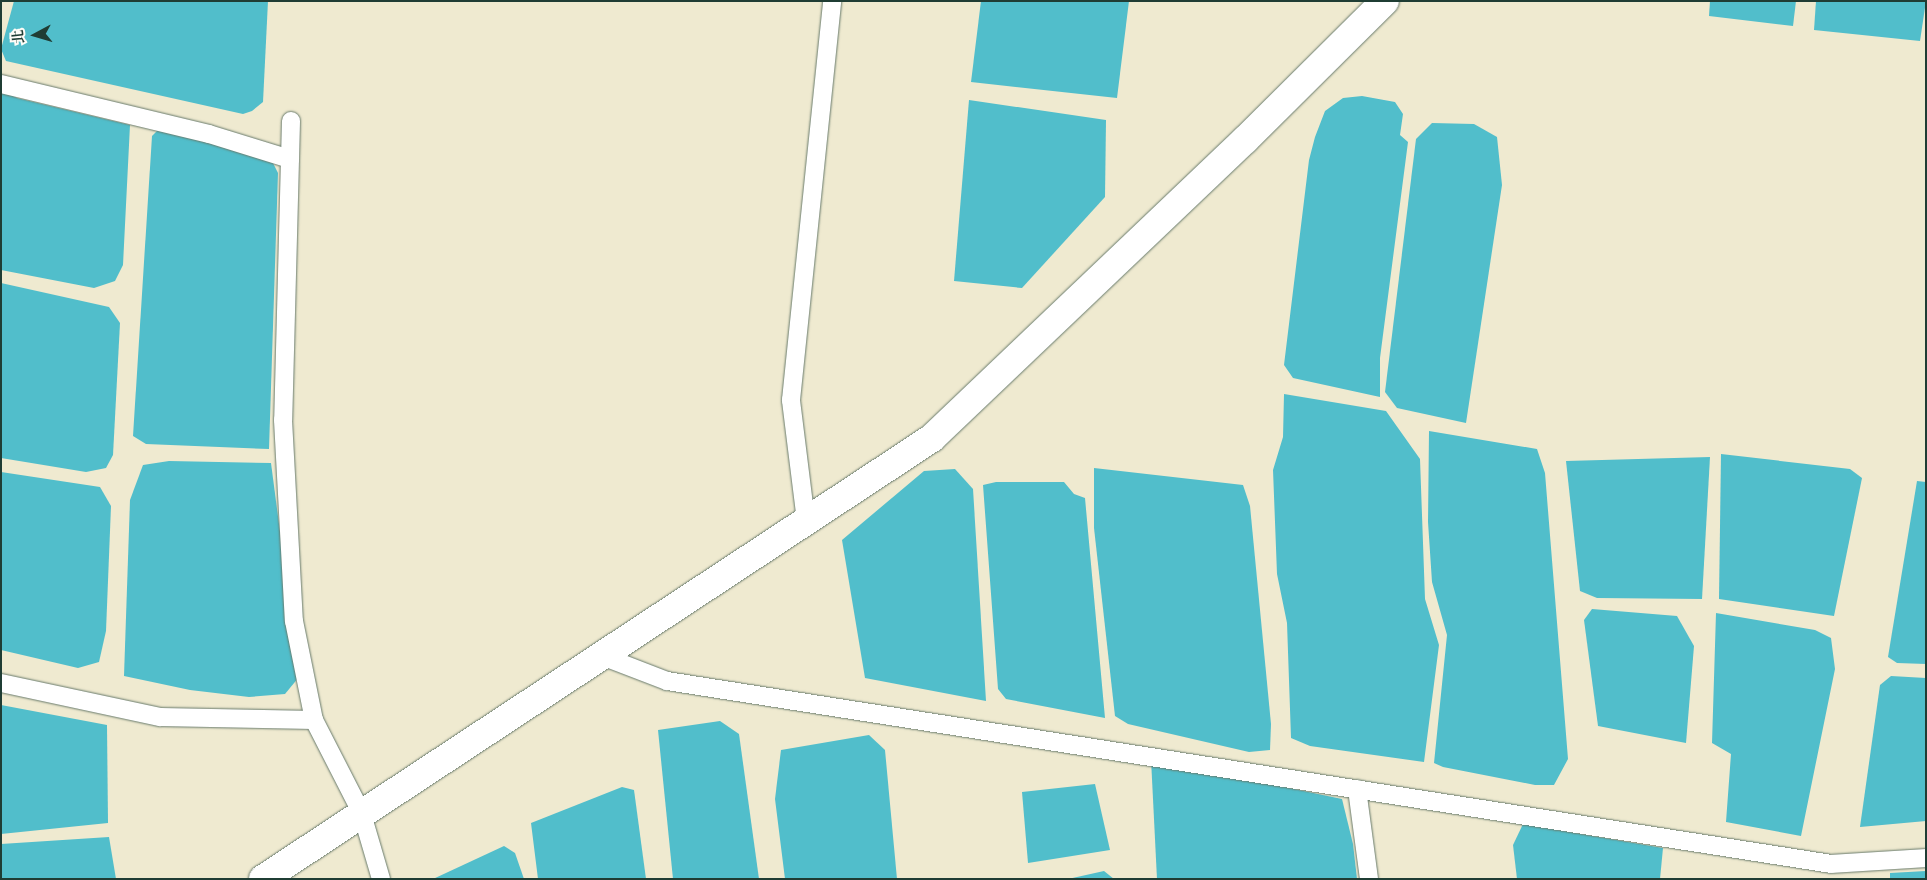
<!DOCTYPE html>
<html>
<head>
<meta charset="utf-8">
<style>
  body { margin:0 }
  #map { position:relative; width:1927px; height:880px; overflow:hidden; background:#efead0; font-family:"Sorts Mill Goudy","Noto Serif TC",serif }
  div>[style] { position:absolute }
  .water>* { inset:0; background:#51becb }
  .roads { filter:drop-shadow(0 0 1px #687a6b) drop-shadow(0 0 1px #687a6b) }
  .service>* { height:18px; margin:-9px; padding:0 9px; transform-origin:9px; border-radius:9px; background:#fff }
  .tertiary>* { height:28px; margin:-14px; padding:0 14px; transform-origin:14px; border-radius:14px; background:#fff }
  span { translate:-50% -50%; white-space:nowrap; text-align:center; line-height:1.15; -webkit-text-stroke:4px #fdfcf7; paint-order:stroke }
  .frame { position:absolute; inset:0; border:2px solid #1f3d34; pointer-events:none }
  .north { position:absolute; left:10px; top:10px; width:50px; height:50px; -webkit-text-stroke:4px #fdfcf7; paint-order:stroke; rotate:264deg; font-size:14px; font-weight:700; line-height:20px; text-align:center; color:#1f3d34 }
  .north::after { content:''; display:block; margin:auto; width:18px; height:22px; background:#1f3d34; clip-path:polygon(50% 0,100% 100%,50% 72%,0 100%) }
</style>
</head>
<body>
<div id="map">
  <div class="water">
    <div style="clip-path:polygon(14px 1px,268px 1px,263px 102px,252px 111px,243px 114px,6px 61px,1px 49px)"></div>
    <div style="clip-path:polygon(981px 1px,1129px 1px,1117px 98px,971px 82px)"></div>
    <div style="clip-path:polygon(1710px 1px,1796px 1px,1793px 26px,1709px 16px)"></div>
    <div style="clip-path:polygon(1816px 1px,1926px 1px,1920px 41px,1814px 30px)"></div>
    <div style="clip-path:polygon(1px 89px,17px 98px,130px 125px,123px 265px,115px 281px,94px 288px,1px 270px)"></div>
    <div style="clip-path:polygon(1362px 96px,1395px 102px,1403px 114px,1400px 135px,1408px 142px,1380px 358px,1380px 397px,1293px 378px,1284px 365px,1309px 160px,1315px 137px,1325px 111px,1343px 98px)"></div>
    <div style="clip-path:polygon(969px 100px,1106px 120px,1105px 197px,1022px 288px,954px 281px)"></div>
    <div style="clip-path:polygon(1432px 123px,1474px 124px,1497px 137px,1502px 185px,1466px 423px,1397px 408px,1385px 392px,1416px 139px)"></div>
    <div style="clip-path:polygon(163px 125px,269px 155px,278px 173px,269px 449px,146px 444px,133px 436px,152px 136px)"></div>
    <div style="clip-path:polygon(1px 283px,109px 307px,120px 323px,113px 455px,106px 468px,86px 472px,1px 458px)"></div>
    <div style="clip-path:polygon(1284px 394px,1386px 411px,1420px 459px,1425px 599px,1439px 645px,1424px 762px,1310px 746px,1291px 738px,1287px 623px,1277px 574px,1273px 470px,1283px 437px)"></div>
    <div style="clip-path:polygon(1429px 431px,1537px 449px,1545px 473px,1568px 759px,1554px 785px,1535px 785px,1443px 767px,1434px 763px,1447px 635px,1432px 582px,1428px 522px)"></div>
    <div style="clip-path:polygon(1721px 454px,1850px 469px,1862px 478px,1834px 616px,1719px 599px)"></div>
    <div style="clip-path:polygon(1710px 457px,1702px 599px,1597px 598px,1580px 591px,1566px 461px)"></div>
    <div style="clip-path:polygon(169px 461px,271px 463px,299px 677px,285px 694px,249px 697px,190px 690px,124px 676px,130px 500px,143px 465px)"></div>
    <div style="clip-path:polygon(1094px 468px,1243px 485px,1250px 506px,1271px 724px,1270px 750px,1249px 752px,1128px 724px,1115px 716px,1094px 528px)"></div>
    <div style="clip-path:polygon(955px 469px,973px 489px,986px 701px,865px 678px,842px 540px,924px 471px)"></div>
    <div style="clip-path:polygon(1px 472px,100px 487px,111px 506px,106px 631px,99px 662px,78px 668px,1px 650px)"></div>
    <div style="clip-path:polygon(1917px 481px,1926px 482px,1926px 664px,1897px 663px,1888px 657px)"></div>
    <div style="clip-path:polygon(996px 482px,1064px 482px,1074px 494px,1085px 498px,1105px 718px,1006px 699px,998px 689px,983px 485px)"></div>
    <div style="clip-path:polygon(1592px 609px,1677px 616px,1694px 646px,1686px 743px,1598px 726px,1584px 620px)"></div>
    <div style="clip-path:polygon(1716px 613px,1815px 630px,1831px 638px,1835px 669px,1801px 836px,1726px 822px,1731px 754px,1712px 743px)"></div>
    <div style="clip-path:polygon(1891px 676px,1926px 678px,1926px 821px,1860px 827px,1880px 685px)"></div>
    <div style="clip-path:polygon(1px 705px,107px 725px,108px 823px,1px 834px)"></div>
    <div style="clip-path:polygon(720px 721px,739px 734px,759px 879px,673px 879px,658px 730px)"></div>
    <div style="clip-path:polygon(869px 735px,885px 750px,897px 879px,785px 879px,775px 799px,781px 750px)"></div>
    <div style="clip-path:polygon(1151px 759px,1342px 799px,1353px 844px,1357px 879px,1157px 879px)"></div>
    <div style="clip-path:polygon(1095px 784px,1110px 850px,1028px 863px,1022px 792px)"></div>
    <div style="clip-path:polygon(622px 787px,634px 790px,646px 879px,538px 879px,531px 823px)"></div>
    <div style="clip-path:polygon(1523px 824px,1663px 848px,1660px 879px,1517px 879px,1513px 845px)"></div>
    <div style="clip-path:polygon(109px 837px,116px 879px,1px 879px,1px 844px)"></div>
    <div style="clip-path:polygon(504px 846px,515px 853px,524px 879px,433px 879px)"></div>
    <div style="clip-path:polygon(1104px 871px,1114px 879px,1068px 879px)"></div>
    <div style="clip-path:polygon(1926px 871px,1926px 879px,1890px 879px,1890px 873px)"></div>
  </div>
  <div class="roads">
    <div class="service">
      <div style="left:1px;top:84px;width:214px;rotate:13.5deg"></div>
      <div style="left:209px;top:134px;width:85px;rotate:17.2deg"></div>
      <div style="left:291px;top:121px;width:299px;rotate:91.5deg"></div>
      <div style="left:283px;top:420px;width:201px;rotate:86.9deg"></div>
      <div style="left:294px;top:621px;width:101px;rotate:78.6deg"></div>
      <div style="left:314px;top:720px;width:106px;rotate:62.9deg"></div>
      <div style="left:362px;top:814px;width:68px;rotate:73.7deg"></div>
      <div style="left:806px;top:521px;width:122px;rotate:-97.1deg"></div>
      <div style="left:791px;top:400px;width:401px;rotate:-84.1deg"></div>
      <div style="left:602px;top:656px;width:70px;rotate:21deg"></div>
      <div style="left:667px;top:681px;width:1178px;rotate:8.93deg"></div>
      <div style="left:1831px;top:864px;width:95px;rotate:-3.6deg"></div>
      <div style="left:1px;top:683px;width:163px;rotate:12.1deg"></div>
      <div style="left:160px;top:717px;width:154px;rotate:1.1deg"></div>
      <div style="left:1357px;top:789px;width:91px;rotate:82.4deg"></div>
    </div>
    <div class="tertiary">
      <div style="left:263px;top:879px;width:801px;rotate:-33.39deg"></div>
      <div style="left:932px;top:438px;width:432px;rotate:-43.6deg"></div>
      <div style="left:1245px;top:140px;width:197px;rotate:-44.8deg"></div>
    </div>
  </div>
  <div class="frame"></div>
  <div class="north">北</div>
</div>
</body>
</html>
